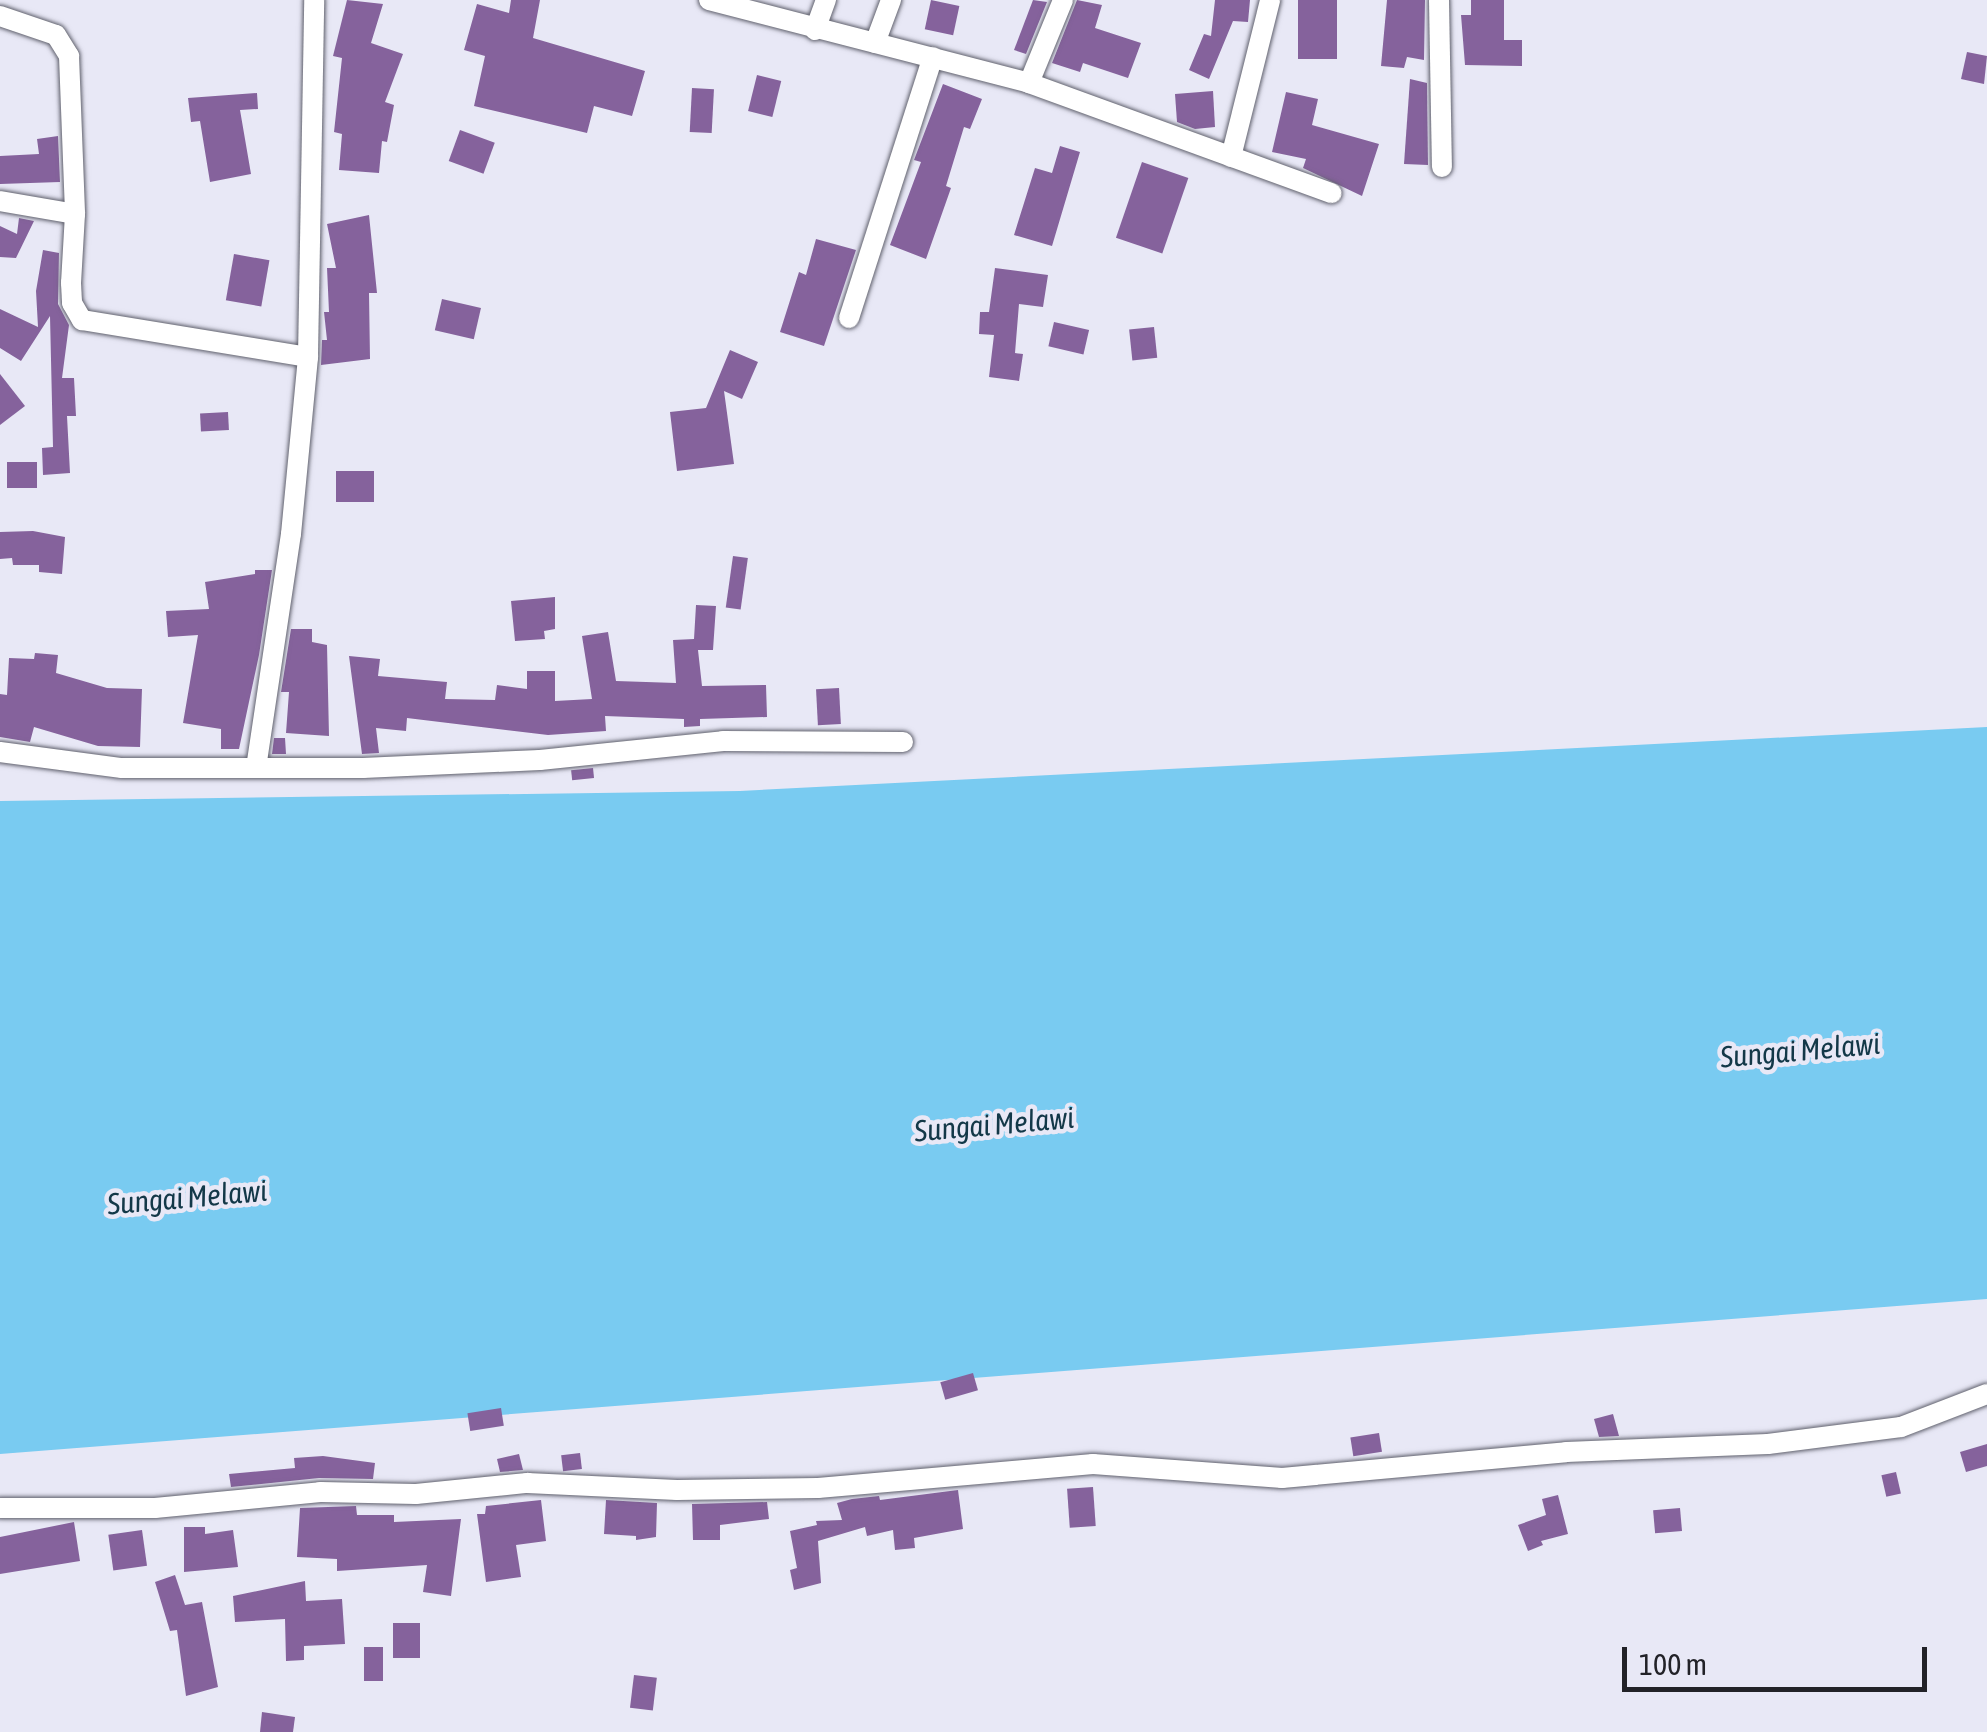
<!DOCTYPE html>
<html>
<head>
<meta charset="utf-8">
<style>
  body { margin:0 }
  #map { position:relative; width:1987px; height:1732px; overflow:hidden; background:#e8e8f6; font-family:"Asap Condensed",sans-serif }
  div>[style] { position:absolute }
  .water>* { inset:0; background:#79cbf1 }
  .building>* { inset:0; background:#85629c; transform-origin:0 0 }
  .roads { filter:drop-shadow(0 0 2px #60616d) drop-shadow(0 0 2px #60616d) }
  .street>* { height:20px; margin:-10px; padding:0 10px; transform-origin:10px; border-radius:10px; background:#fff }
  span { translate:-50% -50%; white-space:nowrap; text-align:center; line-height:1.15; -webkit-text-stroke:9px #e8e8f6; paint-order:stroke }
  .water-label { font-size:30px; color:#133848; font-style:italic }
  .scale { position:absolute; left:1622px; top:1647px; width:305px; height:45px; box-sizing:border-box; border:5px solid #222228; border-top:0; padding-left:12px; font-size:30px; line-height:35px; white-space:nowrap; color:#222228; -webkit-text-stroke:8px #e8e8f6; paint-order:stroke }
</style>
</head>
<body>
<div id="map">
  <div class="water">
    <div style="clip-path:polygon(1987px 727px,1987px 1299px,0 1454px,0 801px,740px 791px)"></div>
  </div>
  <div class="building">
    <div style="clip-path:polygon(347px 0,383px 4px,371px 43px,403px 54px,385px 102px,394px 105px,387px 142px,382px 141px,379px 173px,339px 170px,342px 134px,334px 132px,342px 58px,333px 56px)"></div>
    <div style="clip-path:polygon(511px 0,540px 0,533px 38px,645px 71px,632px 116px,594px 106px,587px 133px,474px 106px,485px 56px,464px 50px,477px 4px,509px 13px)"></div>
    <div style="left:931px;top:0;width:29px;height:30px;rotate:12deg"></div>
    <div style="clip-path:polygon(1033px 0,1047px 2px,1026px 54px,1014px 50px)"></div>
    <div style="clip-path:polygon(1077px 0,1102px 5px,1095px 28px,1141px 43px,1128px 78px,1083px 63px,1080px 72px,1052px 63px)"></div>
    <div style="clip-path:polygon(1215px 0,1250px 0,1248px 22px,1233px 21px,1209px 79px,1189px 70px,1204px 34px,1211px 36px)"></div>
    <div style="left:1298px;top:0;width:39px;height:59px"></div>
    <div style="clip-path:polygon(1387px 0,1425px 0,1424px 60px,1407px 57px,1404px 68px,1381px 66px)"></div>
    <div style="clip-path:polygon(1471px 0,1504px 0,1504px 40px,1522px 40px,1522px 66px,1465px 65px,1461px 15px,1471px 15px)"></div>
    <div style="clip-path:polygon(1967px 52px,1987px 56px,1984px 84px,1961px 79px)"></div>
    <div style="left:757px;top:75px;width:25px;height:37px;rotate:14deg"></div>
    <div style="clip-path:polygon(1410px 79px,1427px 83px,1428px 165px,1404px 164px)"></div>
    <div style="clip-path:polygon(943px 84px,982px 99px,970px 129px,964px 127px,946px 186px,951px 188px,926px 259px,890px 245px,921px 162px,914px 160px)"></div>
    <div style="left:692px;top:88px;width:22px;height:44px;rotate:3deg"></div>
    <div style="clip-path:polygon(1213px 91px,1215px 127px,1195px 129px,1177px 122px,1175px 94px)"></div>
    <div style="clip-path:polygon(1286px 92px,1318px 99px,1312px 125px,1379px 144px,1362px 196px,1303px 168px,1306px 159px,1272px 152px)"></div>
    <div style="clip-path:polygon(257px 93px,258px 109px,240px 110px,251px 174px,210px 182px,200px 121px,191px 122px,188px 98px)"></div>
    <div style="left:460px;top:130px;width:37px;height:33px;rotate:20deg"></div>
    <div style="clip-path:polygon(58px 136px,60px 182px,0 184px,0 156px,39px 154px,37px 139px)"></div>
    <div style="clip-path:polygon(1060px 146px,1080px 152px,1052px 246px,1014px 235px,1035px 168px,1052px 173px)"></div>
    <div style="left:1142px;top:162px;width:49px;height:80px;rotate:19deg"></div>
    <div style="clip-path:polygon(369px 215px,377px 293px,369px 293px,370px 359px,321px 365px,322px 340px,327px 340px,324px 312px,329px 312px,327px 268px,336px 268px,327px 224px)"></div>
    <div style="clip-path:polygon(19px 218px,34px 221px,16px 258px,0 257px,0 226px,17px 234px)"></div>
    <div style="clip-path:polygon(816px 239px,856px 250px,824px 346px,780px 332px,799px 272px,806px 275px)"></div>
    <div style="clip-path:polygon(43px 250px,59px 253px,58px 304px,69px 325px,62px 378px,74px 378px,76px 416px,67px 416px,70px 473px,43px 475px,42px 448px,53px 447px,50px 316px,21px 361px,0 348px,0 309px,38px 327px,36px 291px)"></div>
    <div style="left:234px;top:254px;width:36px;height:47px;rotate:10deg"></div>
    <div style="clip-path:polygon(995px 268px,1048px 275px,1043px 307px,1019px 304px,1015px 353px,1023px 354px,1019px 381px,989px 377px,994px 335px,979px 334px,980px 312px,989px 312px)"></div>
    <div style="left:442px;top:299px;width:40px;height:32px;rotate:13deg"></div>
    <div style="left:1054px;top:322px;width:36px;height:25px;rotate:13deg"></div>
    <div style="left:1154px;top:327px;width:31px;height:25px;rotate:84deg"></div>
    <div style="clip-path:polygon(730px 350px,758px 362px,742px 399px,724px 391px,734px 464px,677px 471px,670px 412px,706px 408px)"></div>
    <div style="clip-path:polygon(0 374px,25px 406px,0 425px)"></div>
    <div style="left:228px;top:412px;width:18px;height:28px;rotate:87deg"></div>
    <div style="left:37px;top:462px;width:26px;height:30px;rotate:90deg"></div>
    <div style="left:374px;top:471px;width:31px;height:38px;rotate:90deg"></div>
    <div style="clip-path:polygon(33px 531px,65px 537px,62px 574px,39px 572px,39px 565px,13px 565px,12px 558px,0 559px,0 532px)"></div>
    <div style="left:733px;top:556px;width:15px;height:52px;rotate:8deg"></div>
    <div style="clip-path:polygon(255px 570px,272px 570px,259px 655px,239px 749px,221px 749px,221px 729px,183px 723px,198px 635px,168px 637px,166px 611px,209px 609px,205px 582px,255px 574px)"></div>
    <div style="clip-path:polygon(555px 597px,555px 629px,544px 631px,545px 639px,515px 641px,511px 601px)"></div>
    <div style="clip-path:polygon(696px 605px,716px 606px,713px 650px,698px 650px,702px 686px,766px 685px,767px 717px,700px 719px,700px 726px,684px 727px,684px 719px,605px 716px,606px 731px,548px 735px,407px 718px,406px 731px,376px 728px,379px 753px,362px 754px,349px 656px,380px 659px,378px 676px,447px 682px,445px 699px,495px 700px,497px 685px,527px 689px,527px 671px,555px 671px,555px 701px,592px 699px,582px 636px,608px 632px,616px 681px,676px 683px,673px 640px,694px 639px)"></div>
    <div style="clip-path:polygon(291px 629px,312px 629px,312px 642px,327px 645px,329px 736px,286px 733px,289px 692px,281px 692px)"></div>
    <div style="clip-path:polygon(35px 653px,58px 655px,56px 673px,107px 688px,142px 689px,140px 747px,98px 746px,34px 727px,30px 742px,0 737px,0 694px,7px 695px,9px 658px,34px 659px)"></div>
    <div style="left:839px;top:688px;width:36px;height:23px;rotate:87deg"></div>
    <div style="clip-path:polygon(274px 738px,285px 738px,286px 754px,272px 754px)"></div>
    <div style="left:593px;top:768px;width:10px;height:22px;rotate:84deg"></div>
    <div style="left:973px;top:1373px;width:18px;height:34px;rotate:74deg"></div>
    <div style="left:501px;top:1408px;width:18px;height:34px;rotate:81deg"></div>
    <div style="clip-path:polygon(1613px 1414px,1619px 1436px,1599px 1437px,1594px 1419px)"></div>
    <div style="left:1379px;top:1433px;width:19px;height:29px;rotate:81deg"></div>
    <div style="clip-path:polygon(1987px 1444px,1987px 1466px,1966px 1472px,1960px 1452px)"></div>
    <div style="left:580px;top:1453px;width:16px;height:19px;rotate:83deg"></div>
    <div style="clip-path:polygon(519px 1454px,523px 1470px,500px 1472px,497px 1459px)"></div>
    <div style="clip-path:polygon(323px 1456px,375px 1463px,373px 1479px,319px 1478px,231px 1487px,229px 1474px,295px 1468px,294px 1458px)"></div>
    <div style="left:1896px;top:1472px;width:22px;height:15px;rotate:77deg"></div>
    <div style="left:1093px;top:1487px;width:39px;height:26px;rotate:86deg"></div>
    <div style="clip-path:polygon(958px 1490px,963px 1529px,914px 1538px,915px 1548px,895px 1550px,893px 1530px,867px 1536px,865px 1527px,818px 1541px,821px 1583px,794px 1590px,790px 1570px,797px 1568px,790px 1531px,817px 1525px,816px 1521px,842px 1520px,837px 1503px,852px 1499px,879px 1496px,880px 1500px)"></div>
    <div style="clip-path:polygon(1558px 1495px,1568px 1534px,1541px 1541px,1543px 1545px,1528px 1551px,1518px 1525px,1546px 1515px,1542px 1499px)"></div>
    <div style="clip-path:polygon(541px 1500px,546px 1541px,516px 1545px,521px 1577px,486px 1582px,477px 1514px,485px 1514px,486px 1506px)"></div>
    <div style="clip-path:polygon(606px 1500px,657px 1503px,656px 1537px,636px 1540px,636px 1536px,604px 1534px)"></div>
    <div style="clip-path:polygon(767px 1502px,769px 1519px,720px 1525px,720px 1540px,693px 1540px,692px 1504px)"></div>
    <div style="clip-path:polygon(356px 1506px,357px 1515px,394px 1515px,394px 1522px,461px 1519px,451px 1596px,423px 1592px,427px 1565px,337px 1571px,337px 1559px,297px 1557px,300px 1508px)"></div>
    <div style="left:1680px;top:1508px;width:23px;height:27px;rotate:85deg"></div>
    <div style="clip-path:polygon(74px 1522px,80px 1561px,0 1574px,0 1537px)"></div>
    <div style="clip-path:polygon(184px 1527px,205px 1527px,205px 1534px,233px 1530px,238px 1567px,184px 1572px)"></div>
    <div style="left:142px;top:1530px;width:36px;height:34px;rotate:82deg"></div>
    <div style="clip-path:polygon(175px 1575px,185px 1605px,202px 1602px,218px 1687px,186px 1696px,177px 1630px,170px 1631px,155px 1582px)"></div>
    <div style="clip-path:polygon(305px 1581px,306px 1601px,342px 1599px,345px 1644px,304px 1646px,304px 1660px,286px 1661px,285px 1619px,235px 1622px,233px 1596px)"></div>
    <div style="left:393px;top:1623px;width:27px;height:35px"></div>
    <div style="left:364px;top:1647px;width:19px;height:34px"></div>
    <div style="left:634px;top:1675px;width:23px;height:33px;rotate:7deg"></div>
    <div style="clip-path:polygon(262px 1712px,295px 1717px,293px 1732px,260px 1732px)"></div>
  </div>
  <div class="roads">
    <div class="street">
      <div style="left:709px;top:0;width:331px;rotate:14.5deg"></div>
      <div style="left:1029px;top:83px;width:322px;rotate:20deg"></div>
      <div style="left:1439px;top:0;width:167px;rotate:89deg"></div>
      <div style="left:0;top:16px;width:59px;rotate:18.7deg"></div>
      <div style="left:56px;top:35px;width:25px;rotate:58deg"></div>
      <div style="left:69px;top:56px;width:158px;rotate:87.8deg"></div>
      <div style="left:75px;top:214px;width:69px;rotate:93.3deg"></div>
      <div style="left:71px;top:283px;width:20px;rotate:87deg"></div>
      <div style="left:72px;top:303px;width:20px;rotate:60deg"></div>
      <div style="left:82px;top:320px;width:229px;rotate:9.3deg"></div>
      <div style="left:815px;top:30px;width:32px;rotate:-70deg"></div>
      <div style="left:875px;top:43px;width:46px;rotate:-69.6deg"></div>
      <div style="left:1029px;top:83px;width:90px;rotate:-67.7deg"></div>
      <div style="left:1231px;top:157px;width:162px;rotate:-76deg"></div>
      <div style="left:0;top:201px;width:76px;rotate:9.8deg"></div>
      <div style="left:849px;top:318px;width:274px;rotate:-72.2deg"></div>
      <div style="left:0;top:752px;width:123px;rotate:7.5deg"></div>
      <div style="left:122px;top:768px;width:241px"></div>
      <div style="left:363px;top:768px;width:177px;rotate:-2.6deg"></div>
      <div style="left:540px;top:760px;width:184px;rotate:-5.9deg"></div>
      <div style="left:723px;top:741px;width:180px;rotate:0.3deg"></div>
      <div style="left:256px;top:768px;width:237px;rotate:-81.5deg"></div>
      <div style="left:291px;top:534px;width:178px;rotate:-84.5deg"></div>
      <div style="left:308px;top:357px;width:357px;rotate:-89deg"></div>
      <div style="left:0;top:1508px;width:155px"></div>
      <div style="left:155px;top:1508px;width:166px;rotate:-5.5deg"></div>
      <div style="left:320px;top:1492px;width:96px;rotate:1.2deg"></div>
      <div style="left:416px;top:1494px;width:112px;rotate:-5.7deg"></div>
      <div style="left:527px;top:1483px;width:150px;rotate:2.7deg"></div>
      <div style="left:677px;top:1490px;width:141px;rotate:-0.8deg"></div>
      <div style="left:818px;top:1488px;width:276px;rotate:-5deg"></div>
      <div style="left:1093px;top:1464px;width:190px;rotate:4.2deg"></div>
      <div style="left:1282px;top:1478px;width:285px;rotate:-5.2deg"></div>
      <div style="left:1566px;top:1452px;width:202px;rotate:-2.3deg"></div>
      <div style="left:1768px;top:1444px;width:134px;rotate:-7.3deg"></div>
      <div style="left:1901px;top:1427px;width:92px;rotate:-21deg"></div>
    </div>
  </div>
  <div class="water-label">
    <span style="left:1800px;top:1050px;rotate:-5deg">Sungai Melawi</span>
    <span style="left:994px;top:1124px;rotate:-5deg">Sungai Melawi</span>
    <span style="left:187px;top:1197px;rotate:-5deg">Sungai Melawi</span>
  </div>
  <div class="scale">100 m</div>
</div>
</body>
</html>
